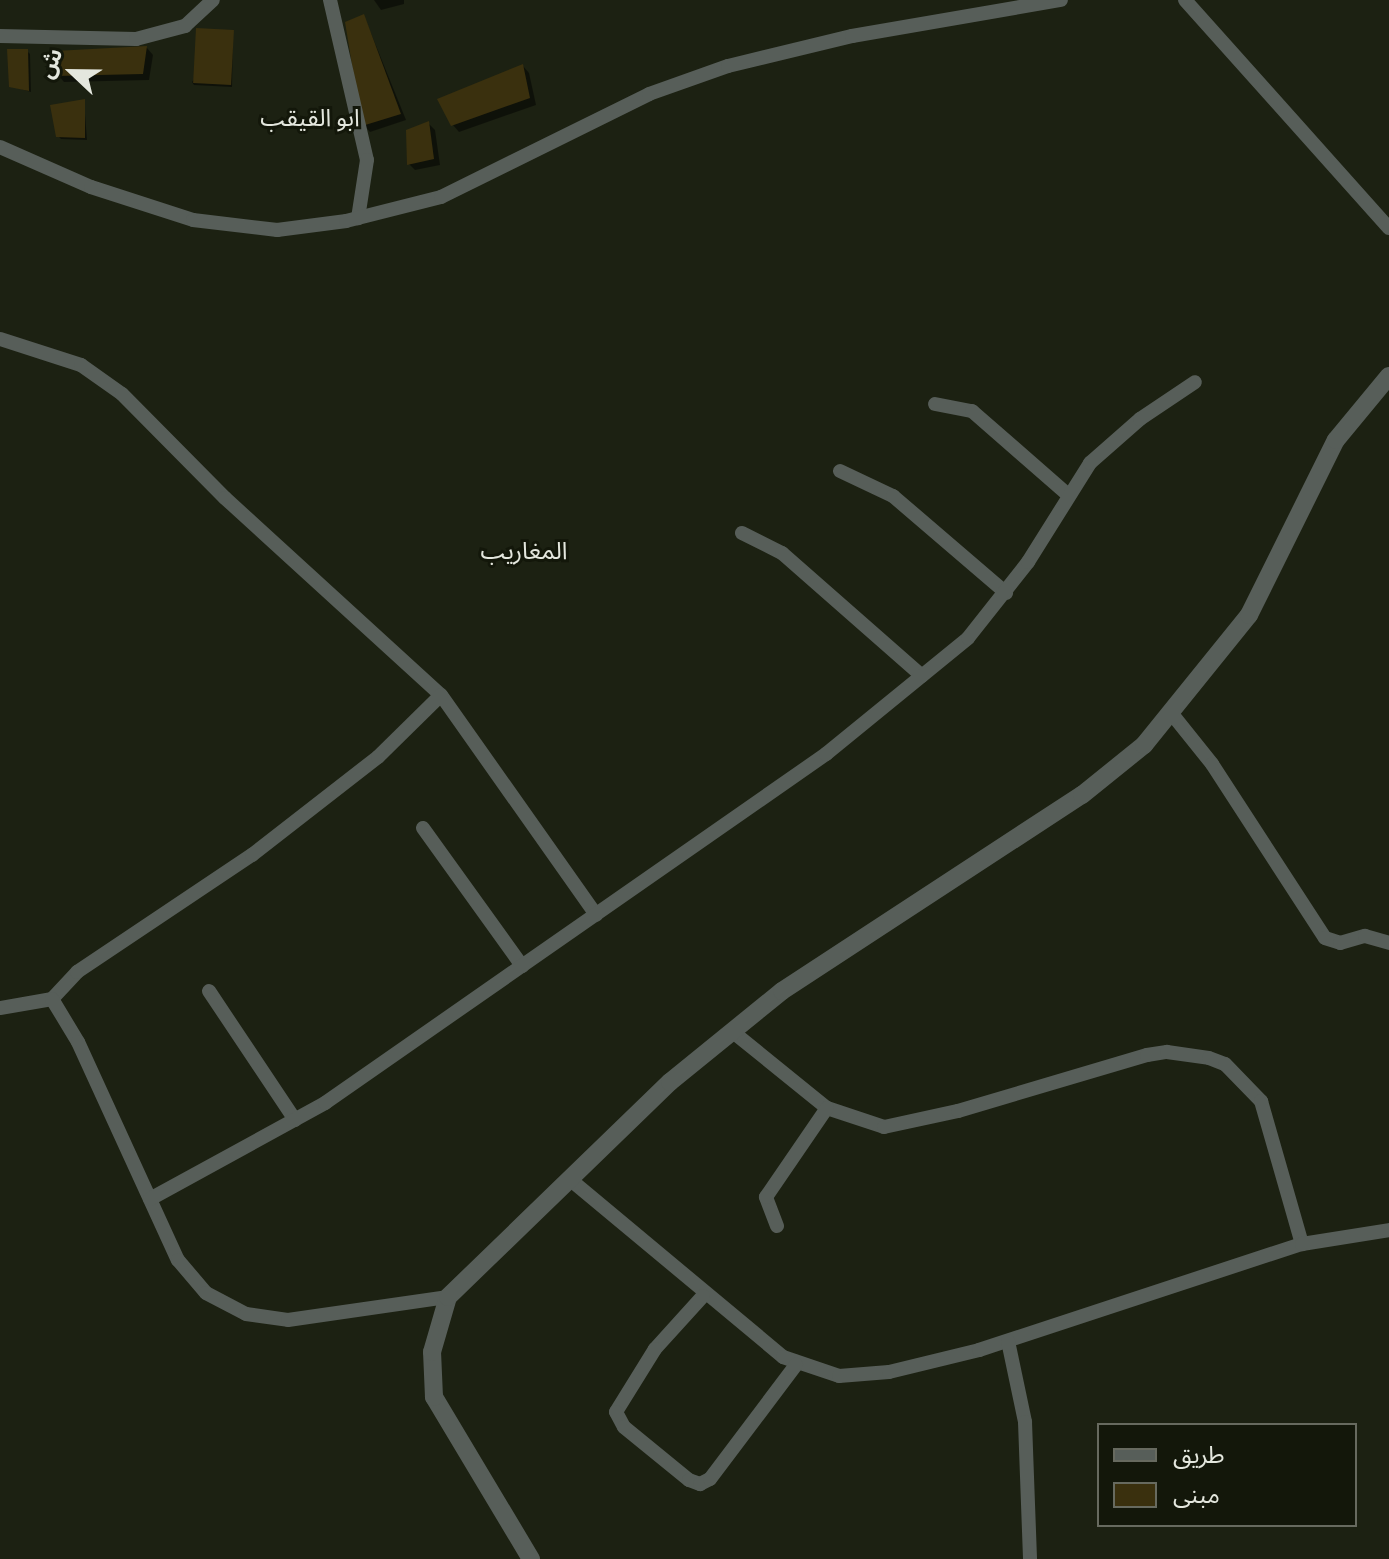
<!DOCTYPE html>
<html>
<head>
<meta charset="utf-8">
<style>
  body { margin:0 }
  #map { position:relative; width:1389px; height:1559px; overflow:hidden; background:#1c2112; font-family:"PT Sans Narrow","Noto Sans Arabic",sans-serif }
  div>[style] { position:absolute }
  .shadow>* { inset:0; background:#0007 }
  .building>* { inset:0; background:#3a300e; transform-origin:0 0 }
  .minor>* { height:14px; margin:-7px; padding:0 7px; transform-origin:7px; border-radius:7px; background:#575e59 }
  .tertiary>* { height:18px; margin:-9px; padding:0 9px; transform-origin:9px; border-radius:9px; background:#575e59 }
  span { translate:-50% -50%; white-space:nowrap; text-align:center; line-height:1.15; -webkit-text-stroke:6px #13170a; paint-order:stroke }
  .neighbourhood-label { font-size:24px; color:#e4e7de }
  .legend { position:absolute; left:1097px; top:1423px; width:260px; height:104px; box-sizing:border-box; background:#13170a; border:2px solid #676a5f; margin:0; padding:10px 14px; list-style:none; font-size:24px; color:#e4e7de }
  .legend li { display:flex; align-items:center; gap:16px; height:40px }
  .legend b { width:40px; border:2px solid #676a5f }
  .north { position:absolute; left:32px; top:32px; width:80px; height:80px; -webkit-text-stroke:6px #13170a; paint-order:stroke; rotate:292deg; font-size:22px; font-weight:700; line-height:32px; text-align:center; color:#e4e7de }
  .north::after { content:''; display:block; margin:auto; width:28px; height:36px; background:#e4e7de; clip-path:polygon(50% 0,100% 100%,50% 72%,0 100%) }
</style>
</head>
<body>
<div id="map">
  <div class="shadow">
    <div style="clip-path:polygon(374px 0,404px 0,404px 4px,381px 10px)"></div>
    <div style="clip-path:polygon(364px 16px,406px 120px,370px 132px,364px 125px)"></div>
    <div style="clip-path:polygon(233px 32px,232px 87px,194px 85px,192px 82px)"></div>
    <div style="clip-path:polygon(147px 48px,153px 55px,149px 80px,64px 82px,58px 75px)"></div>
    <div style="clip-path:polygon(27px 51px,30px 54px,31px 92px,11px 86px)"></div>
    <div style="clip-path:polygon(523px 66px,529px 73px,536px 105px,459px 132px,453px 125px)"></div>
    <div style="clip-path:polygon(84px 101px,87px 140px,61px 139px,58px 136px)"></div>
    <div style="clip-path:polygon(429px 124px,435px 130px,440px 165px,415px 170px,409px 164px)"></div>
  </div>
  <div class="building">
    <div style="clip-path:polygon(364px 14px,401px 114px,362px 126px,345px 22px)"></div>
    <div style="left:196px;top:28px;width:38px;height:55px;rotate:3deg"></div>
    <div style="clip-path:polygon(147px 46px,143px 74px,56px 76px,55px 51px)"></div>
    <div style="clip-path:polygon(7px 49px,28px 49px,29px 91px,9px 87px)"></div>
    <div style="clip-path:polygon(523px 64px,530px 98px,451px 126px,437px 99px)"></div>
    <div style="clip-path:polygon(85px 99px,85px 138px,56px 137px,50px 105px)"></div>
    <div style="clip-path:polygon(429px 121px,434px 159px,407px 165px,406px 130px)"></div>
  </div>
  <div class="minor">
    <div style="left:330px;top:0;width:164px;rotate:77deg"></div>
    <div style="left:367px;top:160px;width:59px;rotate:98.8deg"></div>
    <div style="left:1185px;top:0;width:306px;rotate:48.2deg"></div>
    <div style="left:0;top:36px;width:136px;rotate:1.3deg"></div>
    <div style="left:136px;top:39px;width:51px;rotate:-14.9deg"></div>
    <div style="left:185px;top:26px;width:38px;rotate:-43deg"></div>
    <div style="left:0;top:147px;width:99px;rotate:23.7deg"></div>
    <div style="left:91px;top:187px;width:107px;rotate:17.9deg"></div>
    <div style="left:193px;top:220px;width:85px;rotate:6.8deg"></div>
    <div style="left:277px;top:230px;width:70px;rotate:-7.4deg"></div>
    <div style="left:346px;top:221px;width:98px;rotate:-14.2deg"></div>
    <div style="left:441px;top:197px;width:232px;rotate:-26.3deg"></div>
    <div style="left:649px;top:94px;width:84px;rotate:-19.5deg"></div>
    <div style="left:728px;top:66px;width:128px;rotate:-13.6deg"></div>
    <div style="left:852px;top:36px;width:212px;rotate:-9.8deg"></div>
    <div style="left:0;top:339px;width:85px;rotate:17.8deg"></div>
    <div style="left:81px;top:365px;width:50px;rotate:35.3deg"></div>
    <div style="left:122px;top:394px;width:146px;rotate:45.3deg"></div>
    <div style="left:225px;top:498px;width:292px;rotate:42.4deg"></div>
    <div style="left:441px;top:695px;width:269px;rotate:54.8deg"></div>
    <div style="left:935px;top:404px;width:38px;rotate:11deg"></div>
    <div style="left:972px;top:411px;width:125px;rotate:41.1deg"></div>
    <div style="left:840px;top:471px;width:59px;rotate:25.3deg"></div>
    <div style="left:893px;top:496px;width:149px;rotate:40.6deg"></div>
    <div style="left:742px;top:533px;width:45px;rotate:26.6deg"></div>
    <div style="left:782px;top:553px;width:186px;rotate:41.3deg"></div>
    <div style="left:1172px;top:714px;width:64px;rotate:51.3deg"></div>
    <div style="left:1212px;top:764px;width:207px;rotate:57deg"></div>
    <div style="left:1325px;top:938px;width:16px;rotate:18deg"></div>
    <div style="left:1340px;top:943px;width:26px;rotate:-16deg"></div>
    <div style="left:1365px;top:936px;width:25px;rotate:16deg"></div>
    <div style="left:423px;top:828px;width:170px;rotate:54.3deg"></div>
    <div style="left:209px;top:991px;width:155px;rotate:56.3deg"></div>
    <div style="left:52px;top:999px;width:37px;rotate:-47deg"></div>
    <div style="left:77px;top:972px;width:211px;rotate:-33.8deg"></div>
    <div style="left:252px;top:855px;width:160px;rotate:-37.9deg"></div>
    <div style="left:378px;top:757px;width:88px;rotate:-44.5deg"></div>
    <div style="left:0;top:1008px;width:53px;rotate:-9.8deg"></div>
    <div style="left:52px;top:999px;width:50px;rotate:58.8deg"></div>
    <div style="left:78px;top:1042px;width:240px;rotate:65.4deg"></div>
    <div style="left:178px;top:1260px;width:43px;rotate:49.7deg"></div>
    <div style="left:206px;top:1293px;width:45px;rotate:27.7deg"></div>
    <div style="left:246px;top:1314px;width:42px;rotate:8.1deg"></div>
    <div style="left:288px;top:1320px;width:162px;rotate:-8.2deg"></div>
    <div style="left:733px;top:1032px;width:121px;rotate:39deg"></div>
    <div style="left:827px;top:1108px;width:60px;rotate:18.4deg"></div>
    <div style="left:884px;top:1127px;width:76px;rotate:-12.2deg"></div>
    <div style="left:958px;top:1111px;width:197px;rotate:-16.5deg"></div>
    <div style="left:1147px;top:1055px;width:20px;rotate:-9deg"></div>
    <div style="left:1167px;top:1052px;width:42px;rotate:8.1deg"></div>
    <div style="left:1209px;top:1058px;width:17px;rotate:21deg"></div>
    <div style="left:1225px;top:1064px;width:52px;rotate:45.8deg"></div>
    <div style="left:1261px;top:1101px;width:149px;rotate:74deg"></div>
    <div style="left:572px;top:1181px;width:275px;rotate:39.8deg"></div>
    <div style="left:783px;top:1357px;width:59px;rotate:18.7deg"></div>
    <div style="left:839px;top:1376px;width:50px;rotate:-4.6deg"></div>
    <div style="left:889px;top:1372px;width:93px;rotate:-13.7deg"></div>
    <div style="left:979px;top:1350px;width:340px;rotate:-18.2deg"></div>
    <div style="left:1302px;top:1244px;width:88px;rotate:-9.1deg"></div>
    <div style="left:150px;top:1199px;width:200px;rotate:-28.7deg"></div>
    <div style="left:325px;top:1103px;width:611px;rotate:-34.86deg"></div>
    <div style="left:826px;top:754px;width:183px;rotate:-39.2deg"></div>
    <div style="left:968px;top:638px;width:97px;rotate:-51.7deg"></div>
    <div style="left:1028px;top:562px;width:117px;rotate:-57.9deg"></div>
    <div style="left:1090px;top:463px;width:67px;rotate:-41.3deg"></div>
    <div style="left:1140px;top:419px;width:66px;rotate:-33.9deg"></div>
    <div style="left:777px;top:1226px;width:31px;rotate:-111deg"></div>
    <div style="left:766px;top:1197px;width:108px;rotate:-55.6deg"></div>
    <div style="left:703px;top:1296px;width:72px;rotate:132.2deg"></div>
    <div style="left:655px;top:1349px;width:74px;rotate:121.8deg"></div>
    <div style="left:616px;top:1412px;width:17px;rotate:62deg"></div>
    <div style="left:624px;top:1427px;width:84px;rotate:39.2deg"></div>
    <div style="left:689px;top:1480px;width:12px;rotate:20deg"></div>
    <div style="left:700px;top:1484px;width:11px;rotate:-27deg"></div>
    <div style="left:710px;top:1479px;width:143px;rotate:-53deg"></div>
    <div style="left:1008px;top:1341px;width:83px;rotate:78.1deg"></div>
    <div style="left:1025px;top:1422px;width:137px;rotate:87.9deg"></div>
  </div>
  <div class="tertiary">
    <div style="left:531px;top:1559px;width:189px;rotate:-120.9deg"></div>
    <div style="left:434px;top:1397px;width:45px;rotate:-92.5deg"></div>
    <div style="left:432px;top:1352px;width:57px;rotate:-73.8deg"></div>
    <div style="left:448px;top:1297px;width:309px;rotate:-44.1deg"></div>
    <div style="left:670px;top:1082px;width:144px;rotate:-39.1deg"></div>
    <div style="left:782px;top:991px;width:358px;rotate:-33.2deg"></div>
    <div style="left:1082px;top:795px;width:80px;rotate:-38.9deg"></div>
    <div style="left:1144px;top:745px;width:167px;rotate:-51.1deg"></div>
    <div style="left:1249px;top:615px;width:195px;rotate:-63.6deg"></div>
    <div style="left:1336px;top:440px;width:83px;rotate:-50.4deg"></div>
  </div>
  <div class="neighbourhood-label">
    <span style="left:310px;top:118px">ابو القيقب</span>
    <span style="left:524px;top:551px">المغاريب</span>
  </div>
  <ul class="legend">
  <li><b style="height:10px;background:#575e59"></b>طريق</li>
  <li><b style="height:22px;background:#3a300e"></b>مبنى</li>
  </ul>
  <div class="north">ش</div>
</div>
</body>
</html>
